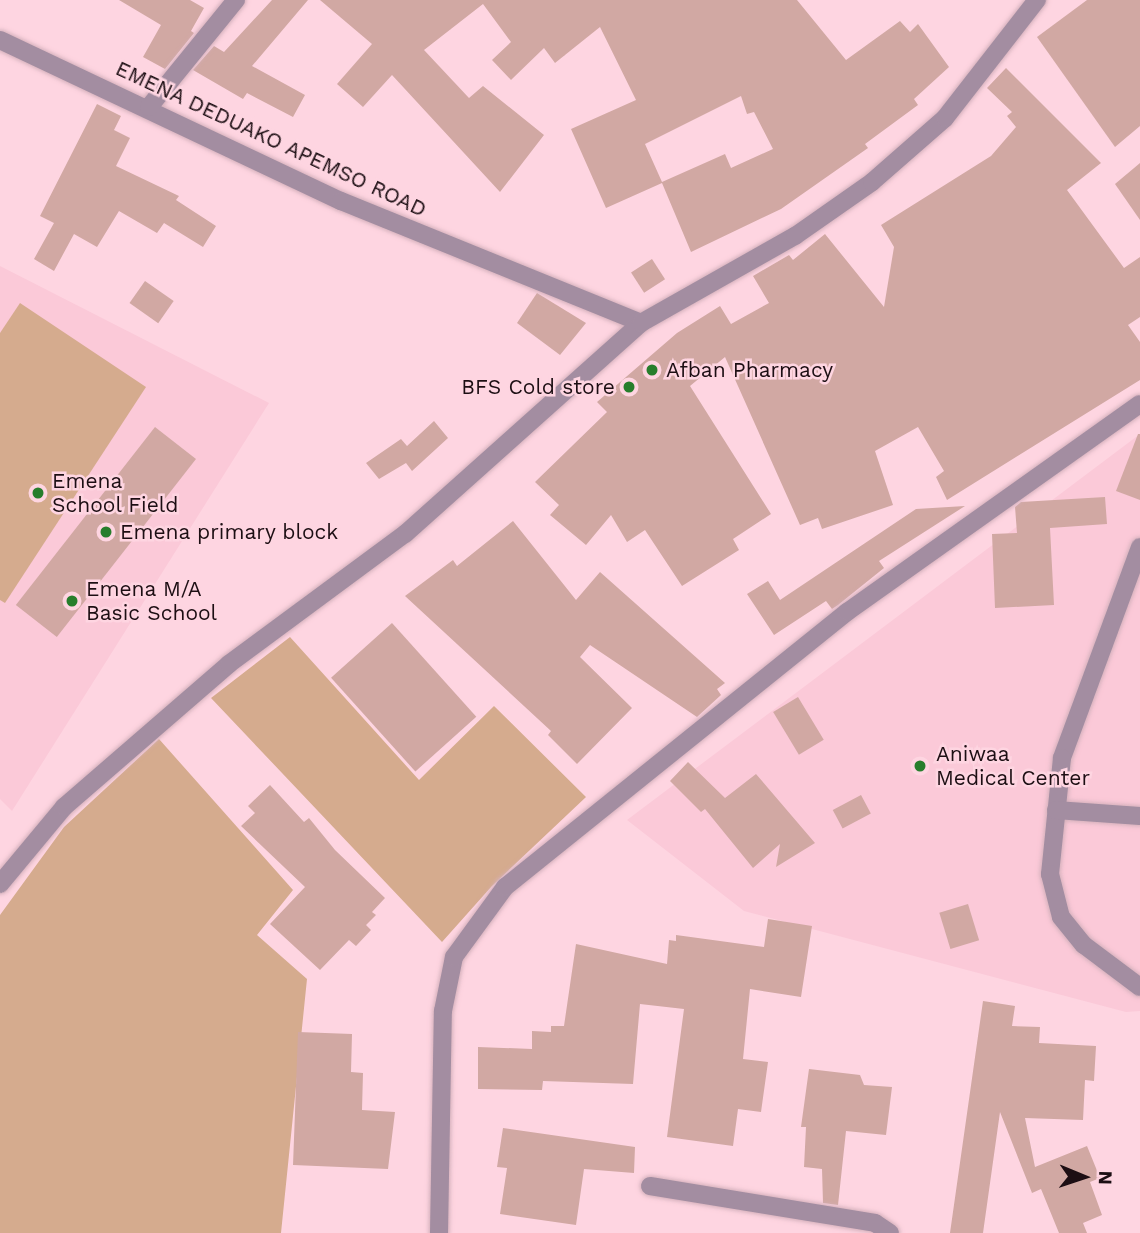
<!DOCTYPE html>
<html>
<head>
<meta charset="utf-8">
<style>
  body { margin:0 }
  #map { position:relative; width:1140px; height:1233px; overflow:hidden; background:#fed5e1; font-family:"Work Sans",sans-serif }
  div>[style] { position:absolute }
  .built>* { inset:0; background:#fbc9d8 }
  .green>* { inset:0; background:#d5ab8e }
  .building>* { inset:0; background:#d1a8a3; transform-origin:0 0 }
  .roads { filter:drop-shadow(0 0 2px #d5b1bc) drop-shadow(0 0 2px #d5b1bc) }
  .minor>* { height:18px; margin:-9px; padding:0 9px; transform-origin:9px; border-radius:9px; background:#a38da1 }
  .dots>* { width:19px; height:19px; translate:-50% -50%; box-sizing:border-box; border:4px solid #fed5e1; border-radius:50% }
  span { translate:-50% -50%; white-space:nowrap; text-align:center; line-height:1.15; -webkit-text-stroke:5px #fed5e1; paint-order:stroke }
  .street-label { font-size:21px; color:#1c0e13 }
  .poi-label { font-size:21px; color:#1c0e13 }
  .left { translate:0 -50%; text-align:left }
  .right { translate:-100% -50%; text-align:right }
  .north { position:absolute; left:1049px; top:1142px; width:70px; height:70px; -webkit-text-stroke:5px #fed5e1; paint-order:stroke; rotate:92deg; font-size:19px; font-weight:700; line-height:28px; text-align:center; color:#1c0e13 }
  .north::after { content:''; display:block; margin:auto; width:24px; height:32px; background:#1c0e13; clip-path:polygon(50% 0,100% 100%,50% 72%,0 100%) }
</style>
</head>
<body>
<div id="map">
  <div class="built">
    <div style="clip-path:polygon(0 266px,269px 403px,12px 811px,0 799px)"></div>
    <div style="clip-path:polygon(1140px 434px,1140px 1011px,1126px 1012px,744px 911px,627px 820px)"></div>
  </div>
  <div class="green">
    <div style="clip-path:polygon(20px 303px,146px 387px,5px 603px,0 600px,0 333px)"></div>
    <div style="clip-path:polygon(290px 637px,419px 780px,494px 706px,586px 797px,492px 886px,442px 942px,211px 698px)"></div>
    <div style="clip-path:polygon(159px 739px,293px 890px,257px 935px,307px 979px,281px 1233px,0 1233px,0 915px,64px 827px)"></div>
  </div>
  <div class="building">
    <div style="clip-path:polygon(119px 0,190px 0,204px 8px,191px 31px,194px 33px,165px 69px,143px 57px,161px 25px)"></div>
    <div style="clip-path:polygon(272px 0,308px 0,252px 66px,305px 95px,293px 117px,247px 93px,243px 99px,193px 70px,214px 46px,224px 52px)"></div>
    <div style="clip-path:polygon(evenodd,320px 0,797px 0,846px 60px,900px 21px,910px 32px,918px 24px,949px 67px,914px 99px,918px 105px,865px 144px,868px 148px,781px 209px,691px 252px,662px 183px,606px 208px,571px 129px,636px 100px,600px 27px,555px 63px,544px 48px,511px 80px,492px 60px,511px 42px,483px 4px,424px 50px,469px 98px,483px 86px,544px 135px,500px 192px,392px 75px,363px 107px,337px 84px,372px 44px,320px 0,741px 96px,747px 114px,754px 112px,773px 149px,731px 168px,725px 154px,662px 182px,645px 144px,741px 96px)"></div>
    <div style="clip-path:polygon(1087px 0,1140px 0,1140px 126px,1115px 147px,1037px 37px)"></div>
    <div style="clip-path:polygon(1006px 68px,1101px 163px,1067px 190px,1124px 268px,1140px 257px,1140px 317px,1128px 325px,1140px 342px,1140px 380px,947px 500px,936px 477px,944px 471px,918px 427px,875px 451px,893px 505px,822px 529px,818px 518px,800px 525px,725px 357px,690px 386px,771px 514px,733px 539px,739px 550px,682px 586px,645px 530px,627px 542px,611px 515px,586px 545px,550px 515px,559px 505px,535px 482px,607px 412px,597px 402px,677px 333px,720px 306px,731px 324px,769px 303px,753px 276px,789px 255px,793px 260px,825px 234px,884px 307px,894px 247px,881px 225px,991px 156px,1016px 127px,1007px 116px,1012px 112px,987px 88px)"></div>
    <div style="clip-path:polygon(97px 104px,121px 116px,114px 130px,130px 138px,116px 166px,179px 196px,176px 200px,216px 226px,203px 247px,164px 223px,157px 233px,119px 211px,97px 247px,74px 234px,54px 271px,34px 259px,54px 223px,40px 216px)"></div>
    <div style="clip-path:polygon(1140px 163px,1140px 220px,1115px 184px)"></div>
    <div style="left:652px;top:259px;width:24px;height:25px;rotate:57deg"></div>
    <div style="left:145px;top:281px;width:35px;height:27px;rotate:35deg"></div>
    <div style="clip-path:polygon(537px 293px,586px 323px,560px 355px,517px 323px)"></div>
    <div style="clip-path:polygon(434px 421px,448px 438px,412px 471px,406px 463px,379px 479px,366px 463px,401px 439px,407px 446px)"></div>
    <div style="left:155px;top:427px;width:52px;height:226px;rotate:38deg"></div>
    <div style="clip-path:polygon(1138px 434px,1140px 434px,1140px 500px,1116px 491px)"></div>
    <div style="clip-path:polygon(1105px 497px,1107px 524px,1050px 528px,1054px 605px,995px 608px,992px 534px,1017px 533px,1015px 507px,1021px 502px)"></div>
    <div style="clip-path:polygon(965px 506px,879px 561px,884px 568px,838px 605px,832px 609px,826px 601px,774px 635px,747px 594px,768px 581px,780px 600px,916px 509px)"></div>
    <div style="clip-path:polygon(513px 521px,576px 600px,600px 572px,725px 683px,717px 689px,721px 695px,697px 717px,590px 645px,580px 657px,632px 708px,577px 764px,548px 735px,551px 731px,405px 596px,453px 560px,457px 566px)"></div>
    <div style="left:392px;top:623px;width:126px;height:82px;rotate:48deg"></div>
    <div style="left:798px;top:697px;width:50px;height:29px;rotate:59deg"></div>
    <div style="clip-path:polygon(688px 762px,725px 798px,756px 774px,815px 843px,776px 867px,780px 844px,753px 868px,705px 809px,701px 812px,670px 781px)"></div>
    <div style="clip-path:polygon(270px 785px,304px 822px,309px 818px,335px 850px,385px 898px,372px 912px,376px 915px,366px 925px,371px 930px,356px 946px,349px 940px,320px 970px,270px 924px,305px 887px,241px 826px,255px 813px,248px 806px)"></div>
    <div style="left:861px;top:795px;width:21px;height:32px;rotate:62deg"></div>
    <div style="left:968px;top:904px;width:38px;height:30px;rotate:73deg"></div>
    <div style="clip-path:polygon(768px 919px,812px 926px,801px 997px,750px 989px,743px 1059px,768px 1062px,761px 1112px,738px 1109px,733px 1146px,667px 1137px,684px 1009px,640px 1004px,633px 1084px,543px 1081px,542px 1090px,478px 1089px,478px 1047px,532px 1049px,532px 1031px,551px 1032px,551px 1026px,564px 1026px,576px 944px,667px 964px,669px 940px,676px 941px,676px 935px,764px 947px)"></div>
    <div style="clip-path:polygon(983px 1001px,1015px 1006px,1012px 1026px,1040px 1027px,1039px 1043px,1096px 1046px,1094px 1081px,1085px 1080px,1083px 1120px,1025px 1118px,1035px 1167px,1087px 1146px,1100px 1178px,1090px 1182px,1102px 1215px,1083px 1223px,1087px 1233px,1059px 1233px,1041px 1189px,1032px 1193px,1000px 1112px,983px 1233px,950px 1233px)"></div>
    <div style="clip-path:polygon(298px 1032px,352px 1034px,351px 1072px,363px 1073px,362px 1110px,395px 1112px,388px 1169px,293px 1165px)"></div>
    <div style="clip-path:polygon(809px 1069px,860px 1075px,864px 1085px,892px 1087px,886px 1135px,846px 1131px,838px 1205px,823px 1203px,822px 1169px,804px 1167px,806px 1127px,801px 1127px)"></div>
    <div style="clip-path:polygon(503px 1128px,635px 1147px,634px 1173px,584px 1169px,576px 1225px,500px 1214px,507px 1168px,497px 1167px)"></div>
  </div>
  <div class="roads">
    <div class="minor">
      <div style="left:0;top:40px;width:377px;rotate:25.3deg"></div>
      <div style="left:341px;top:201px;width:324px;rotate:22.1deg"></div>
      <div style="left:149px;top:107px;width:138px;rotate:-50.9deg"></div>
      <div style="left:1140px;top:547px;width:225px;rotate:110.3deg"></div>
      <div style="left:1062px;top:758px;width:117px;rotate:95.9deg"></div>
      <div style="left:1050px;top:874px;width:44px;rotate:75.7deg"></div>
      <div style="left:1061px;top:917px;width:36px;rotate:51deg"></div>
      <div style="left:1084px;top:945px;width:70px;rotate:36.9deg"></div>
      <div style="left:1056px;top:810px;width:84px;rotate:4.1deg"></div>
      <div style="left:0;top:884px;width:100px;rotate:-50.3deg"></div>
      <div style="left:64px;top:807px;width:218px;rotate:-40.9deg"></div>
      <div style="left:229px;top:664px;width:219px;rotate:-36.5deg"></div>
      <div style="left:405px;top:534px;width:317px;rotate:-41.8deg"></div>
      <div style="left:641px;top:323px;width:177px;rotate:-29.5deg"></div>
      <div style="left:795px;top:236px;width:94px;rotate:-35deg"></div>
      <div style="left:872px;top:182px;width:97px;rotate:-41.2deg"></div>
      <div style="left:945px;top:118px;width:150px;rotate:-52.1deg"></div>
      <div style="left:650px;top:1186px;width:228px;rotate:9.3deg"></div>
      <div style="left:875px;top:1223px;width:18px;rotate:34deg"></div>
      <div style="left:439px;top:1233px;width:222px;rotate:-89deg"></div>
      <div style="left:443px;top:1011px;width:55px;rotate:-78.5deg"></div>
      <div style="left:454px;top:957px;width:87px;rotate:-53.9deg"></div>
      <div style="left:505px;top:887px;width:439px;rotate:-38.8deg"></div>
      <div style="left:847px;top:612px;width:359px;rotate:-35.4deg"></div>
    </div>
  </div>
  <div class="dots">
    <div style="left:652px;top:370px;background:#277e2c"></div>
    <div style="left:629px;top:387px;background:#277e2c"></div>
    <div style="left:38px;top:493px;background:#277e2c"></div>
    <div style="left:106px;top:532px;background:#277e2c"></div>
    <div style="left:72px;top:601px;background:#277e2c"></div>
    <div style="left:920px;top:766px;background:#277e2c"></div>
  </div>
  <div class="street-label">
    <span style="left:271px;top:139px;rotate:25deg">EMENA DEDUAKO APEMSO ROAD</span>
  </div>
  <div class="poi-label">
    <span class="left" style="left:666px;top:370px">Afban Pharmacy</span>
    <span class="right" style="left:615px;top:387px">BFS Cold store</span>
    <span class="left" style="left:52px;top:493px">Emena<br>School Field</span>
    <span class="left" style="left:120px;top:532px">Emena primary block</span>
    <span class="left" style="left:86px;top:601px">Emena M/A<br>Basic School</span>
    <span class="left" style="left:936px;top:766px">Aniwaa<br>Medical Center</span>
  </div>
  <div class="north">N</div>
</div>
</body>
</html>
